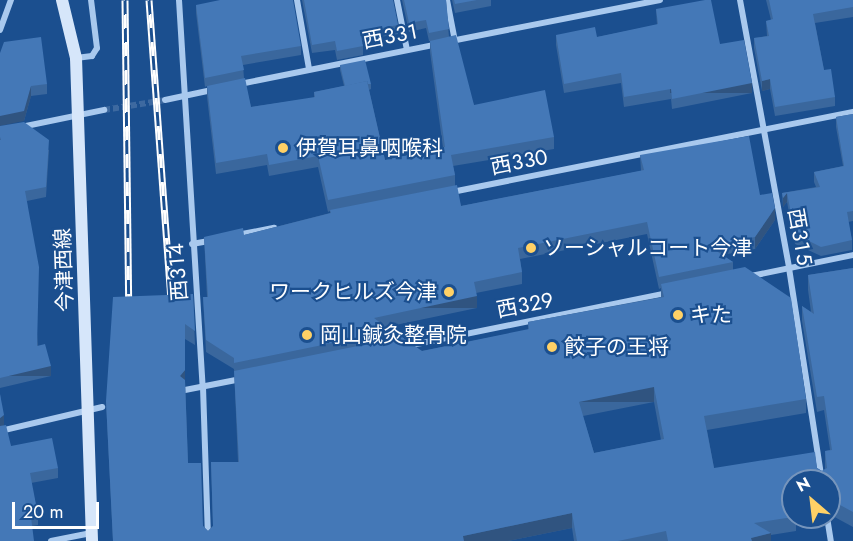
<!DOCTYPE html>
<html>
<head>
<meta charset="utf-8">
<style>
  body { margin:0 }
  #map { position:relative; width:853px; height:541px; overflow:hidden; background:#1b4f8f; font-family:Jost,"Noto Sans JP",sans-serif }
  div>[style] { position:absolute }
  .street-tunnel>* { height:6px; margin-top:-3px; transform-origin:0; background:repeating-linear-gradient(90deg,#3d69a0 0 6px,transparent 0 9px) }
  .street>* { height:6px; margin:-3px; padding:0 3px; transform-origin:3px; border-radius:3px; background:#a9c9ee }
  .secondary>* { height:12px; margin:-6px; padding:0 6px; transform-origin:6px; border-radius:6px; background:#d6e6fa }
  .rail>* { height:7px; margin-top:-3.5px; transform-origin:0; background:repeating-linear-gradient(90deg,#1b4f8f 0 14px,#fff 0 28px); box-sizing:border-box; border-block:2px solid #fff }
  .wall>* { inset:0; background:#3a679d }
  .shaded-wall>* { inset:0; background:#305480; transform-origin:0 0 }
  .building>* { inset:0; background:#4478b7 }
  .dots>* { width:16px; height:16px; translate:-50% -50%; box-sizing:border-box; border:3px solid #1b4f8f; border-radius:50% }
  span { translate:-50% -50%; white-space:nowrap; text-align:center; line-height:1.15; -webkit-text-stroke:4.5px #1b4f8f; paint-order:stroke }
  .street-label { font-size:21px; color:#fff }
  .poi-label { font-size:21px; color:#fff }
  .left { translate:0 -50%; text-align:left }
  .right { translate:-100% -50%; text-align:right }
  .north { position:absolute; left:781px; top:469px; width:60px; height:60px; box-sizing:border-box; background:#1b4f8f; border:2px solid #7695bc; border-radius:50%; rotate:332deg; font-size:16px; font-weight:700; line-height:24px; text-align:center; color:#fff }
  .north::after { content:''; display:block; margin:auto; width:21px; height:27px; background:#ffd166; clip-path:polygon(50% 0,100% 100%,50% 72%,0 100%) }
  .scale { position:absolute; left:12px; top:502px; width:87px; height:27px; box-sizing:border-box; border:3px solid #fff; border-top:0; padding-left:8px; font-size:18px; line-height:21px; white-space:nowrap; color:#fff; -webkit-text-stroke:4px #1b4f8f; paint-order:stroke }
</style>
</head>
<body>
<div id="map">
  <div class="street-tunnel">
    <div style="left:104px;top:110px;width:62px;rotate:-9.3deg"></div>
  </div>
  <div class="street">
    <div style="left:179px;top:0;width:388px;rotate:86.5deg"></div>
    <div style="left:203px;top:387px;width:154px;rotate:88.1deg"></div>
    <div style="left:297px;top:0;width:70px;rotate:80.1deg"></div>
    <div style="left:397px;top:0;width:51px;rotate:78.7deg"></div>
    <div style="left:447px;top:0;width:42px;rotate:79deg"></div>
    <div style="left:740px;top:0;width:272px;rotate:79.6deg"></div>
    <div style="left:789px;top:268px;width:216px;rotate:81.2deg"></div>
    <div style="left:0;top:30px;width:32px;rotate:-70deg"></div>
    <div style="left:451px;top:41px;width:213px;rotate:-11.1deg"></div>
    <div style="left:76px;top:58px;width:16px;rotate:-7deg"></div>
    <div style="left:92px;top:56px;width:9px;rotate:-58deg"></div>
    <div style="left:97px;top:48px;width:48px;rotate:-97.1deg"></div>
    <div style="left:240px;top:84px;width:203px;rotate:-11.4deg"></div>
    <div style="left:165px;top:100px;width:48px;rotate:-12deg"></div>
    <div style="left:21px;top:127px;width:85px;rotate:-11.6deg"></div>
    <div style="left:452px;top:192px;width:409px;rotate:-11.3deg"></div>
    <div style="left:237px;top:235px;width:38px;rotate:-11deg"></div>
    <div style="left:192px;top:244px;width:17px;rotate:-10deg"></div>
    <div style="left:751px;top:276px;width:104px;rotate:-11.6deg"></div>
    <div style="left:407px;top:346px;width:265px;rotate:-11.5deg"></div>
    <div style="left:185px;top:390px;width:57px;rotate:-11.1deg"></div>
    <div style="left:0;top:431px;width:105px;rotate:-13.2deg"></div>
    <div style="left:827px;top:517px;width:24px;rotate:81deg"></div>
    <div style="left:51px;top:541px;width:41px;rotate:-11.3deg"></div>
  </div>
  <div class="secondary">
    <div style="left:62px;top:0;width:60px;rotate:76.4deg"></div>
    <div style="left:76px;top:58px;width:483px;rotate:88.1deg"></div>
  </div>
  <div class="rail">
    <div style="left:125px;top:0;width:313px;rotate:89.3deg"></div>
    <div style="left:149px;top:0;width:312px;rotate:85.8deg"></div>
  </div>
  <div class="wall">
    <div style="clip-path:polygon(302px 0,393px 0,398px 25px,398px 34px,362px 40px,363px 46px,363px 55px,337px 60px,335px 50px,312px 53px)"></div>
    <div style="clip-path:polygon(evenodd,402px 0,446px 0,449px 37px,474px 105px,554px 137px,554px 149px,453px 166px,455px 175px,455px 185px,461px 206px,641px 171px,640px 155px,760px 195px,775px 220px,755px 249px,722px 255px,733px 262px,733px 270px,806px 399px,806px 413px,707px 430px,714px 468px,817px 468px,822px 471px,825px 469px,825px 451px,830px 450px,824px 410px,817px 412px,802px 321px,802px 306px,811px 312px,808px 290px,808px 275px,853px 268px,853px 527px,829px 514px,829px 481px,793px 517px,823px 517px,822px 519px,796px 525px,796px 531px,771px 535px,771px 541px,574px 541px,572px 528px,508px 541px,113px 541px,106px 401px,193px 294px,195px 345px,185px 339px,185px 381px,188px 463px,203px 526px,208px 531px,213px 526px,211px 462px,238px 462px,234px 369px,206px 352px,203px 297px,207px 297px,204px 237px,244px 235px,330px 213px,330px 211px,328px 212px,318px 167px,269px 176px,267px 165px,216px 174px,207px 97px,207px 86px,205px 87px,196px 13px,196px 5px,301px 46px,301px 55px,243px 65px,244px 78px,251px 107px,314px 98px,314px 92px,344px 86px,340px 70px,340px 65px,371px 84px,371px 89px,369px 90px,385px 160px,443px 148px,430px 52px,430px 41px,429px 41px,426px 28px,409px 32px,402px 0,647px 234px,659px 289px,661px 288px,661px 297px,528px 322px,528px 330px,422px 351px,391px 339px,391px 331px,386px 327px,477px 308px,476px 293px,522px 284px,522px 272px,520px 259px,647px 234px,402px 0,654px 402px,661px 440px,594px 453px,583px 416px,654px 402px)"></div>
    <div style="clip-path:polygon(452px 0,491px 0,491px 6px,455px 13px)"></div>
    <div style="clip-path:polygon(766px 0,853px 0,853px 17px,815px 23px,824px 70px,835px 97px,835px 106px,775px 116px,770px 89px,762px 91px,754px 48px,754px 38px,767px 36px,766px 21px,771px 20px)"></div>
    <div style="clip-path:polygon(656px 9px,720px 44px,752px 93px,672px 109px,671px 99px,624px 107px,621px 83px,564px 93px,556px 45px,556px 35px,597px 37px,657px 25px)"></div>
    <div style="clip-path:polygon(0 53px,47px 84px,47px 94px,31px 96px,24px 121px)"></div>
    <div style="clip-path:polygon(853px 114px,853px 221px,848px 222px,852px 240px,852px 250px,821px 256px,795px 244px,787px 202px,783px 207px,782px 193px,816px 187px,814px 182px,814px 172px,843px 166px,836px 127px,836px 117px)"></div>
    <div style="clip-path:polygon(0 126px,49px 150px,46px 197px,27px 201px,38px 346px,51px 376px,0 388px)"></div>
    <div style="clip-path:polygon(0 394px,4px 425px,3px 425px,11px 446px,58px 468px,58px 478px,31px 483px,38px 515px,38px 525px,32px 526px,0 541px)"></div>
  </div>
  <div class="shaded-wall">
    <div style="clip-path:polygon(770px 79px,770px 89px,762px 91px,762px 81px)"></div>
    <div style="left:752px;top:83px;width:10px;height:82px;rotate:90deg"></div>
    <div style="clip-path:polygon(31px 86px,31px 96px,24px 121px,0 126px,0 116px)"></div>
    <div style="clip-path:polygon(787px 193px,787px 202px,783px 207px,783px 198px)"></div>
    <div style="clip-path:polygon(775px 208px,775px 220px,755px 249px,755px 237px)"></div>
    <div style="left:477px;top:296px;width:12px;height:105px;rotate:90deg"></div>
    <div style="left:51px;top:366px;width:10px;height:52px;rotate:90deg"></div>
    <div style="clip-path:polygon(185px 370px,185px 385px,180px 376px)"></div>
    <div style="left:654px;top:387px;width:15px;height:76px;rotate:90deg"></div>
    <div style="clip-path:polygon(4px 415px,4px 425px,0 428px,0 418px)"></div>
    <div style="clip-path:polygon(572px 513px,572px 528px,508px 541px,463px 541px,463px 536px)"></div>
    <div style="clip-path:polygon(796px 517px,823px 517px,822px 519px,796px 525px)"></div>
    <div style="clip-path:polygon(771px 533px,771px 541px,751px 541px,751px 538px)"></div>
  </div>
  <div class="building">
    <div style="clip-path:polygon(220px 0,293px 0,301px 46px,241px 56px,244px 70px,205px 78px,196px 5px)"></div>
    <div style="clip-path:polygon(304px 0,393px 0,398px 25px,360px 32px,363px 46px,337px 51px,335px 41px,312px 45px)"></div>
    <div style="clip-path:polygon(404px 0,446px 0,449px 29px,429px 33px,426px 20px,409px 23px)"></div>
    <div style="clip-path:polygon(454px 0,477px 0,455px 4px)"></div>
    <div style="clip-path:polygon(705px 0,711px 0,720px 44px,744px 40px,752px 83px,672px 99px,671px 89px,624px 97px,621px 73px,564px 84px,556px 35px,595px 27px,597px 37px,658px 24px,656px 9px)"></div>
    <div style="clip-path:polygon(769px 0,853px 0,853px 7px,813px 14px,824px 70px,831px 69px,835px 97px,775px 107px,770px 79px,762px 81px,754px 38px,769px 36px,766px 21px,773px 19px)"></div>
    <div style="clip-path:polygon(456px 35px,474px 105px,545px 90px,554px 137px,451px 155px,455px 175px,328px 200px,318px 156px,269px 165px,267px 154px,216px 163px,207px 86px,245px 78px,251px 107px,315px 97px,314px 92px,367px 81px,385px 160px,445px 147px,430px 41px)"></div>
    <div style="clip-path:polygon(41px 37px,47px 84px,31px 86px,24px 111px,0 116px,0 53px,4px 42px)"></div>
    <div style="clip-path:polygon(365px 60px,371px 84px,368px 84px,367px 81px,345px 86px,340px 65px)"></div>
    <div style="clip-path:polygon(853px 114px,853px 211px,847px 212px,852px 240px,821px 247px,795px 234px,787px 193px,783px 198px,782px 193px,820px 187px,814px 172px,844px 166px,836px 117px)"></div>
    <div style="clip-path:polygon(24px 122px,49px 140px,46px 187px,25px 191px,39px 267px,37px 346px,45px 344px,51px 366px,0 378px,0 140px,1px 140px,0 137px,0 126px)"></div>
    <div style="clip-path:polygon(749px 136px,760px 195px,772px 193px,775px 208px,755px 237px,709px 246px,733px 262px,659px 277px,647px 222px,518px 248px,522px 272px,474px 282px,477px 296px,374px 318px,391px 331px,234px 363px,234px 358px,206px 340px,203px 297px,208px 297px,204px 237px,243px 228px,244px 235px,331px 213px,330px 210px,457px 185px,461px 206px,644px 170px,640px 155px)"></div>
    <div style="clip-path:polygon(evenodd,745px 267px,791px 298px,806px 399px,704px 416px,714px 468px,815px 452px,817px 468px,822px 471px,827px 468px,825px 451px,832px 450px,824px 396px,817px 397px,802px 306px,814px 314px,808px 275px,853px 268px,853px 512px,829px 499px,829px 481px,793px 481px,793px 517px,754px 523px,771px 533px,751px 538px,752px 541px,668px 541px,666px 531px,618px 541px,577px 541px,572px 513px,463px 536px,464px 541px,113px 541px,106px 401px,113px 297px,193px 294px,195px 331px,185px 324px,185px 370px,180px 376px,185px 380px,188px 463px,201px 463px,203px 526px,208px 531px,213px 526px,211px 462px,239px 462px,234px 371px,402px 337px,422px 351px,529px 329px,528px 322px,664px 297px,661px 284px,745px 267px,654px 387px,664px 439px,594px 453px,579px 402px,654px 387px)"></div>
    <div style="clip-path:polygon(0 394px,4px 415px,0 418px)"></div>
    <div style="clip-path:polygon(6px 425px,11px 446px,52px 438px,58px 468px,30px 473px,38px 515px,31px 517px,34px 541px,0 541px,0 426px)"></div>
  </div>
  <div class="dots">
    <div style="left:283px;top:148px;background:#ffd166"></div>
    <div style="left:531px;top:248px;background:#ffd166"></div>
    <div style="left:449px;top:292px;background:#ffd166"></div>
    <div style="left:678px;top:315px;background:#ffd166"></div>
    <div style="left:307px;top:335px;background:#ffd166"></div>
    <div style="left:552px;top:347px;background:#ffd166"></div>
  </div>
  <div class="street-label">
    <span style="left:391px;top:36px;rotate:-11deg">西３３１</span>
    <span style="left:519px;top:162px;rotate:-11deg">西３３０</span>
    <span style="left:800px;top:237px;rotate:80deg">西３１５</span>
    <span style="left:64px;top:270px;rotate:-92deg">今津西線</span>
    <span style="left:178px;top:272px;rotate:-94deg">西３１４</span>
    <span style="left:525px;top:305px;rotate:-11deg">西３２９</span>
  </div>
  <div class="poi-label">
    <span class="left" style="left:296px;top:148px">伊賀耳鼻咽喉科</span>
    <span class="left" style="left:543px;top:248px">ソーシャルコート今津</span>
    <span class="right" style="left:437px;top:292px">ワークヒルズ今津</span>
    <span class="left" style="left:690px;top:315px">キた</span>
    <span class="left" style="left:320px;top:335px">岡山鍼灸整骨院</span>
    <span class="left" style="left:564px;top:347px">餃子の王将</span>
  </div>
  <div class="north">N</div>
  <div class="scale">20 m</div>
</div>
</body>
</html>
